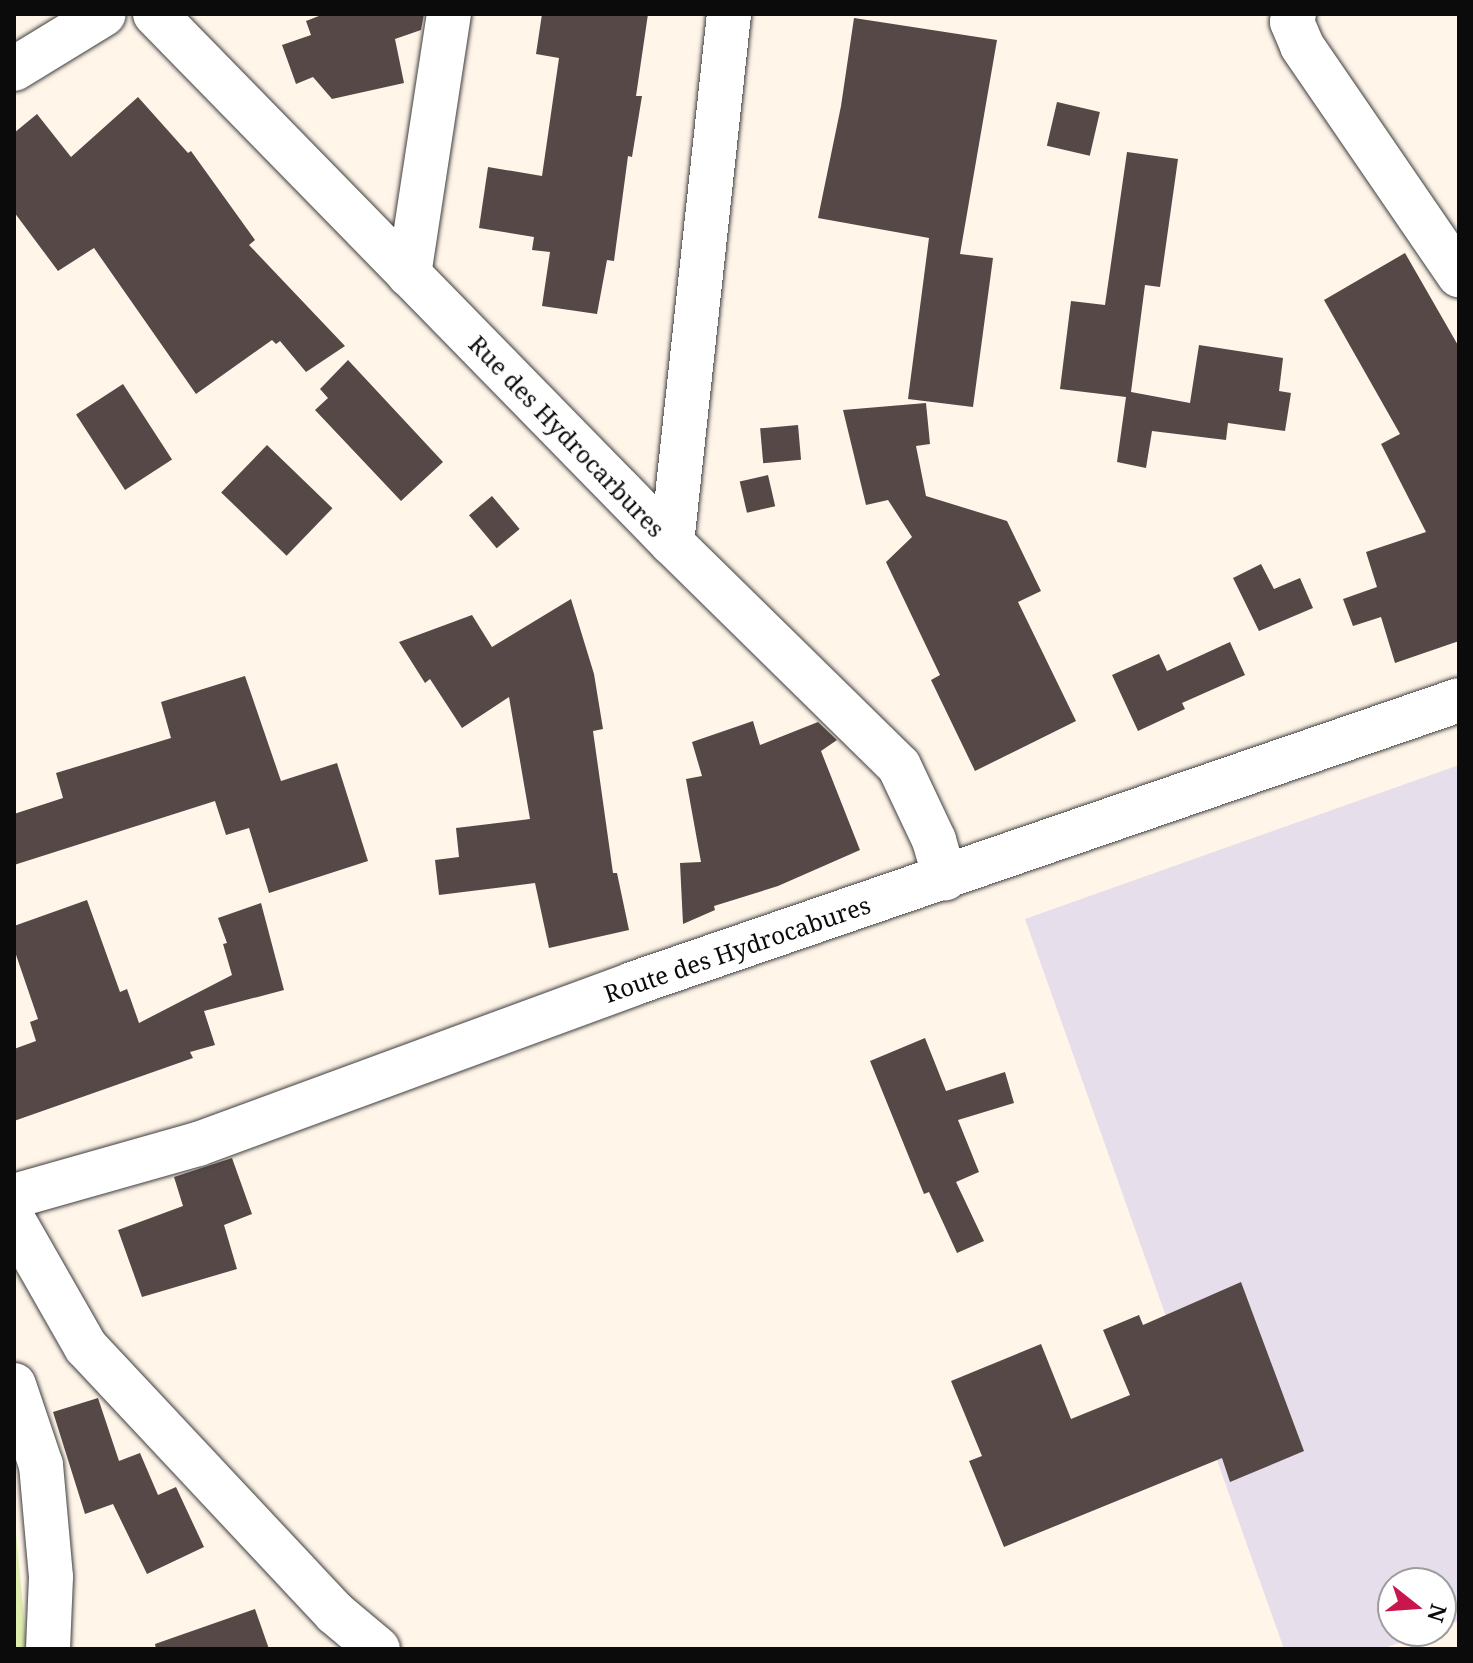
<!DOCTYPE html>
<html>
<head>
<meta charset="utf-8">
<style>
  body { margin:0 }
  #map { position:relative; width:1473px; height:1663px; overflow:hidden; background:#fff5e9; font-family:"Noto Serif",serif }
  div>[style] { position:absolute }
  .industrial>* { inset:0; background:#e6deeb }
  .green>* { inset:0; background:#dfedaf }
  .building>* { inset:0; background:#554846; transform-origin:0 0 }
  .roads { filter:drop-shadow(0 0 2px #3e3e3e) drop-shadow(0 0 2px #3e3e3e) }
  .minor>* { height:44px; margin:-22px; padding:0 22px; transform-origin:22px; border-radius:22px; background:#fff }
  span { translate:-50% -50%; white-space:nowrap; text-align:center; line-height:1.15; -webkit-text-stroke:8px #fff; paint-order:stroke }
  .street-label { font-size:24px; color:#0b0b0b }
  .frame { position:absolute; inset:0; border:16px solid #0b0b0b; pointer-events:none }
  .north { position:absolute; left:1377px; top:1567px; width:80px; height:80px; box-sizing:border-box; background:#fff; border:2px solid #9d9d9d; border-radius:50%; rotate:107deg; font-size:22px; font-weight:700; line-height:32px; text-align:center; color:#0b0b0b }
  .north::after { content:''; display:block; margin:auto; width:28px; height:36px; background:#c7174c; clip-path:polygon(50% 0,100% 100%,50% 72%,0 100%) }
</style>
</head>
<body>
<div id="map">
  <div class="industrial">
    <div style="clip-path:polygon(1459px 765px,1459px 1621px,1441px 1628px,1441px 1583px,1393px 1583px,1393px 1631px,1432px 1631px,1382px 1649px,1284px 1649px,1025px 919px)"></div>
  </div>
  <div class="green">
    <div style="clip-path:polygon(16px 1533px,27px 1649px,14px 1649px)"></div>
  </div>
  <div class="building">
    <div style="clip-path:polygon(324px 14px,424px 14px,421px 30px,395px 39px,404px 83px,332px 99px,313px 77px,296px 84px,282px 45px,311px 35px,306px 21px)"></div>
    <div style="clip-path:polygon(542px 14px,648px 14px,636px 96px,642px 96px,632px 157px,628px 156px,614px 261px,607px 260px,597px 314px,542px 306px,550px 252px,532px 250px,534px 237px,479px 228px,488px 167px,542px 176px,559px 58px,536px 54px)"></div>
    <div style="clip-path:polygon(854px 18px,997px 40px,960px 254px,993px 258px,973px 407px,908px 399px,929px 238px,818px 218px,841px 106px)"></div>
    <div style="clip-path:polygon(138px 97px,188px 153px,191px 151px,255px 240px,249px 245px,345px 346px,306px 372px,280px 341px,276px 344px,272px 340px,196px 394px,94px 248px,58px 271px,14px 212px,14px 133px,37px 114px,71px 157px)"></div>
    <div style="left:1057px;top:102px;width:44px;height:45px;rotate:13deg"></div>
    <div style="clip-path:polygon(1127px 152px,1178px 159px,1160px 287px,1145px 285px,1131px 392px,1190px 403px,1199px 345px,1283px 358px,1279px 391px,1291px 393px,1285px 431px,1228px 423px,1226px 440px,1152px 431px,1146px 468px,1117px 462px,1126px 397px,1060px 389px,1071px 301px,1105px 305px)"></div>
    <div style="clip-path:polygon(1405px 253px,1459px 347px,1459px 641px,1395px 663px,1381px 617px,1353px 626px,1343px 599px,1377px 587px,1366px 552px,1426px 532px,1381px 444px,1400px 434px,1324px 300px)"></div>
    <div style="clip-path:polygon(348px 360px,443px 462px,401px 501px,315px 410px,328px 398px,320px 389px)"></div>
    <div style="left:123px;top:384px;width:90px;height:56px;rotate:57deg"></div>
    <div style="clip-path:polygon(926px 403px,930px 444px,916px 446px,926px 496px,1007px 521px,1041px 591px,1018px 602px,1076px 721px,975px 771px,931px 680px,940px 675px,886px 562px,912px 537px,888px 500px,866px 505px,843px 410px)"></div>
    <div style="left:798px;top:425px;width:35px;height:38px;rotate:85deg"></div>
    <div style="left:267px;top:445px;width:91px;height:66px;rotate:44deg"></div>
    <div style="left:768px;top:475px;width:32px;height:29px;rotate:77deg"></div>
    <div style="left:492px;top:496px;width:43px;height:30px;rotate:50deg"></div>
    <div style="clip-path:polygon(1261px 564px,1274px 589px,1300px 578px,1313px 608px,1259px 631px,1233px 578px)"></div>
    <div style="clip-path:polygon(571px 599px,594px 674px,603px 729px,593px 731px,613px 873px,617px 873px,629px 930px,549px 948px,535px 883px,439px 895px,435px 860px,459px 857px,456px 828px,530px 819px,509px 697px,462px 728px,430px 679px,425px 683px,399px 642px,472px 615px,492px 647px)"></div>
    <div style="clip-path:polygon(1230px 642px,1245px 675px,1182px 703px,1185px 709px,1138px 731px,1112px 675px,1159px 654px,1167px 671px)"></div>
    <div style="clip-path:polygon(245px 676px,281px 781px,337px 763px,368px 861px,269px 893px,249px 828px,226px 835px,215px 801px,14px 865px,14px 814px,63px 798px,56px 773px,171px 738px,161px 702px)"></div>
    <div style="clip-path:polygon(753px 721px,760px 745px,818px 722px,837px 740px,821px 751px,860px 850px,778px 886px,714px 906px,715px 910px,683px 924px,680px 863px,701px 862px,686px 779px,702px 776px,692px 742px)"></div>
    <div style="clip-path:polygon(87px 900px,120px 992px,127px 989px,139px 1023px,232px 975px,223px 944px,227px 943px,218px 918px,261px 903px,284px 990px,204px 1011px,215px 1045px,190px 1052px,193px 1058px,14px 1121px,14px 1049px,36px 1041px,30px 1022px,38px 1019px,14px 949px,14px 926px)"></div>
    <div style="clip-path:polygon(925px 1038px,946px 1091px,1005px 1072px,1014px 1103px,958px 1120px,979px 1172px,956px 1182px,984px 1241px,957px 1253px,929px 1192px,924px 1194px,870px 1061px)"></div>
    <div style="clip-path:polygon(232px 1158px,252px 1214px,224px 1225px,237px 1269px,142px 1297px,118px 1230px,183px 1206px,174px 1177px)"></div>
    <div style="clip-path:polygon(1241px 1282px,1304px 1451px,1230px 1482px,1222px 1458px,1004px 1547px,969px 1461px,982px 1456px,951px 1381px,1041px 1344px,1071px 1419px,1130px 1395px,1103px 1330px,1139px 1315px,1143px 1325px)"></div>
    <div style="clip-path:polygon(98px 1398px,119px 1461px,140px 1453px,158px 1495px,176px 1487px,204px 1547px,147px 1574px,113px 1504px,85px 1514px,53px 1412px)"></div>
    <div style="clip-path:polygon(255px 1609px,269px 1649px,156px 1649px,155px 1644px)"></div>
  </div>
  <div class="roads">
    <div class="minor">
      <div style="left:155px;top:14px;width:740px;rotate:45.66deg"></div>
      <div style="left:672px;top:543px;width:318px;rotate:44.5deg"></div>
      <div style="left:899px;top:766px;width:82px;rotate:64.7deg"></div>
      <div style="left:934px;top:840px;width:40px;rotate:74deg"></div>
      <div style="left:1294px;top:14px;width:8px;rotate:104deg"></div>
      <div style="left:1292px;top:22px;width:26px;rotate:67deg"></div>
      <div style="left:1302px;top:46px;width:278px;rotate:55.6deg"></div>
      <div style="left:14px;top:69px;width:105px;rotate:-31.4deg"></div>
      <div style="left:409px;top:275px;width:264px;rotate:-81.3deg"></div>
      <div style="left:672px;top:543px;width:532px;rotate:-83.85deg"></div>
      <div style="left:14px;top:1196px;width:191px;rotate:-15.8deg"></div>
      <div style="left:198px;top:1144px;width:463px;rotate:-20.2deg"></div>
      <div style="left:632px;top:984px;width:874px;rotate:-18.95deg"></div>
      <div style="left:14px;top:1221px;width:145px;rotate:60.3deg"></div>
      <div style="left:86px;top:1347px;width:364px;rotate:46.9deg"></div>
      <div style="left:335px;top:1613px;width:56px;rotate:39.9deg"></div>
      <div style="left:14px;top:1385px;width:84px;rotate:71.4deg"></div>
      <div style="left:41px;top:1465px;width:112px;rotate:84.9deg"></div>
      <div style="left:51px;top:1577px;width:72px;rotate:92.4deg"></div>
    </div>
  </div>
  <div class="street-label">
    <span style="left:567px;top:436px;rotate:46deg">Rue des Hydrocarbures</span>
    <span style="left:737px;top:949px;rotate:-19deg">Route des Hydrocabures</span>
  </div>
  <div class="frame"></div>
  <div class="north">N</div>
</div>
</body>
</html>
